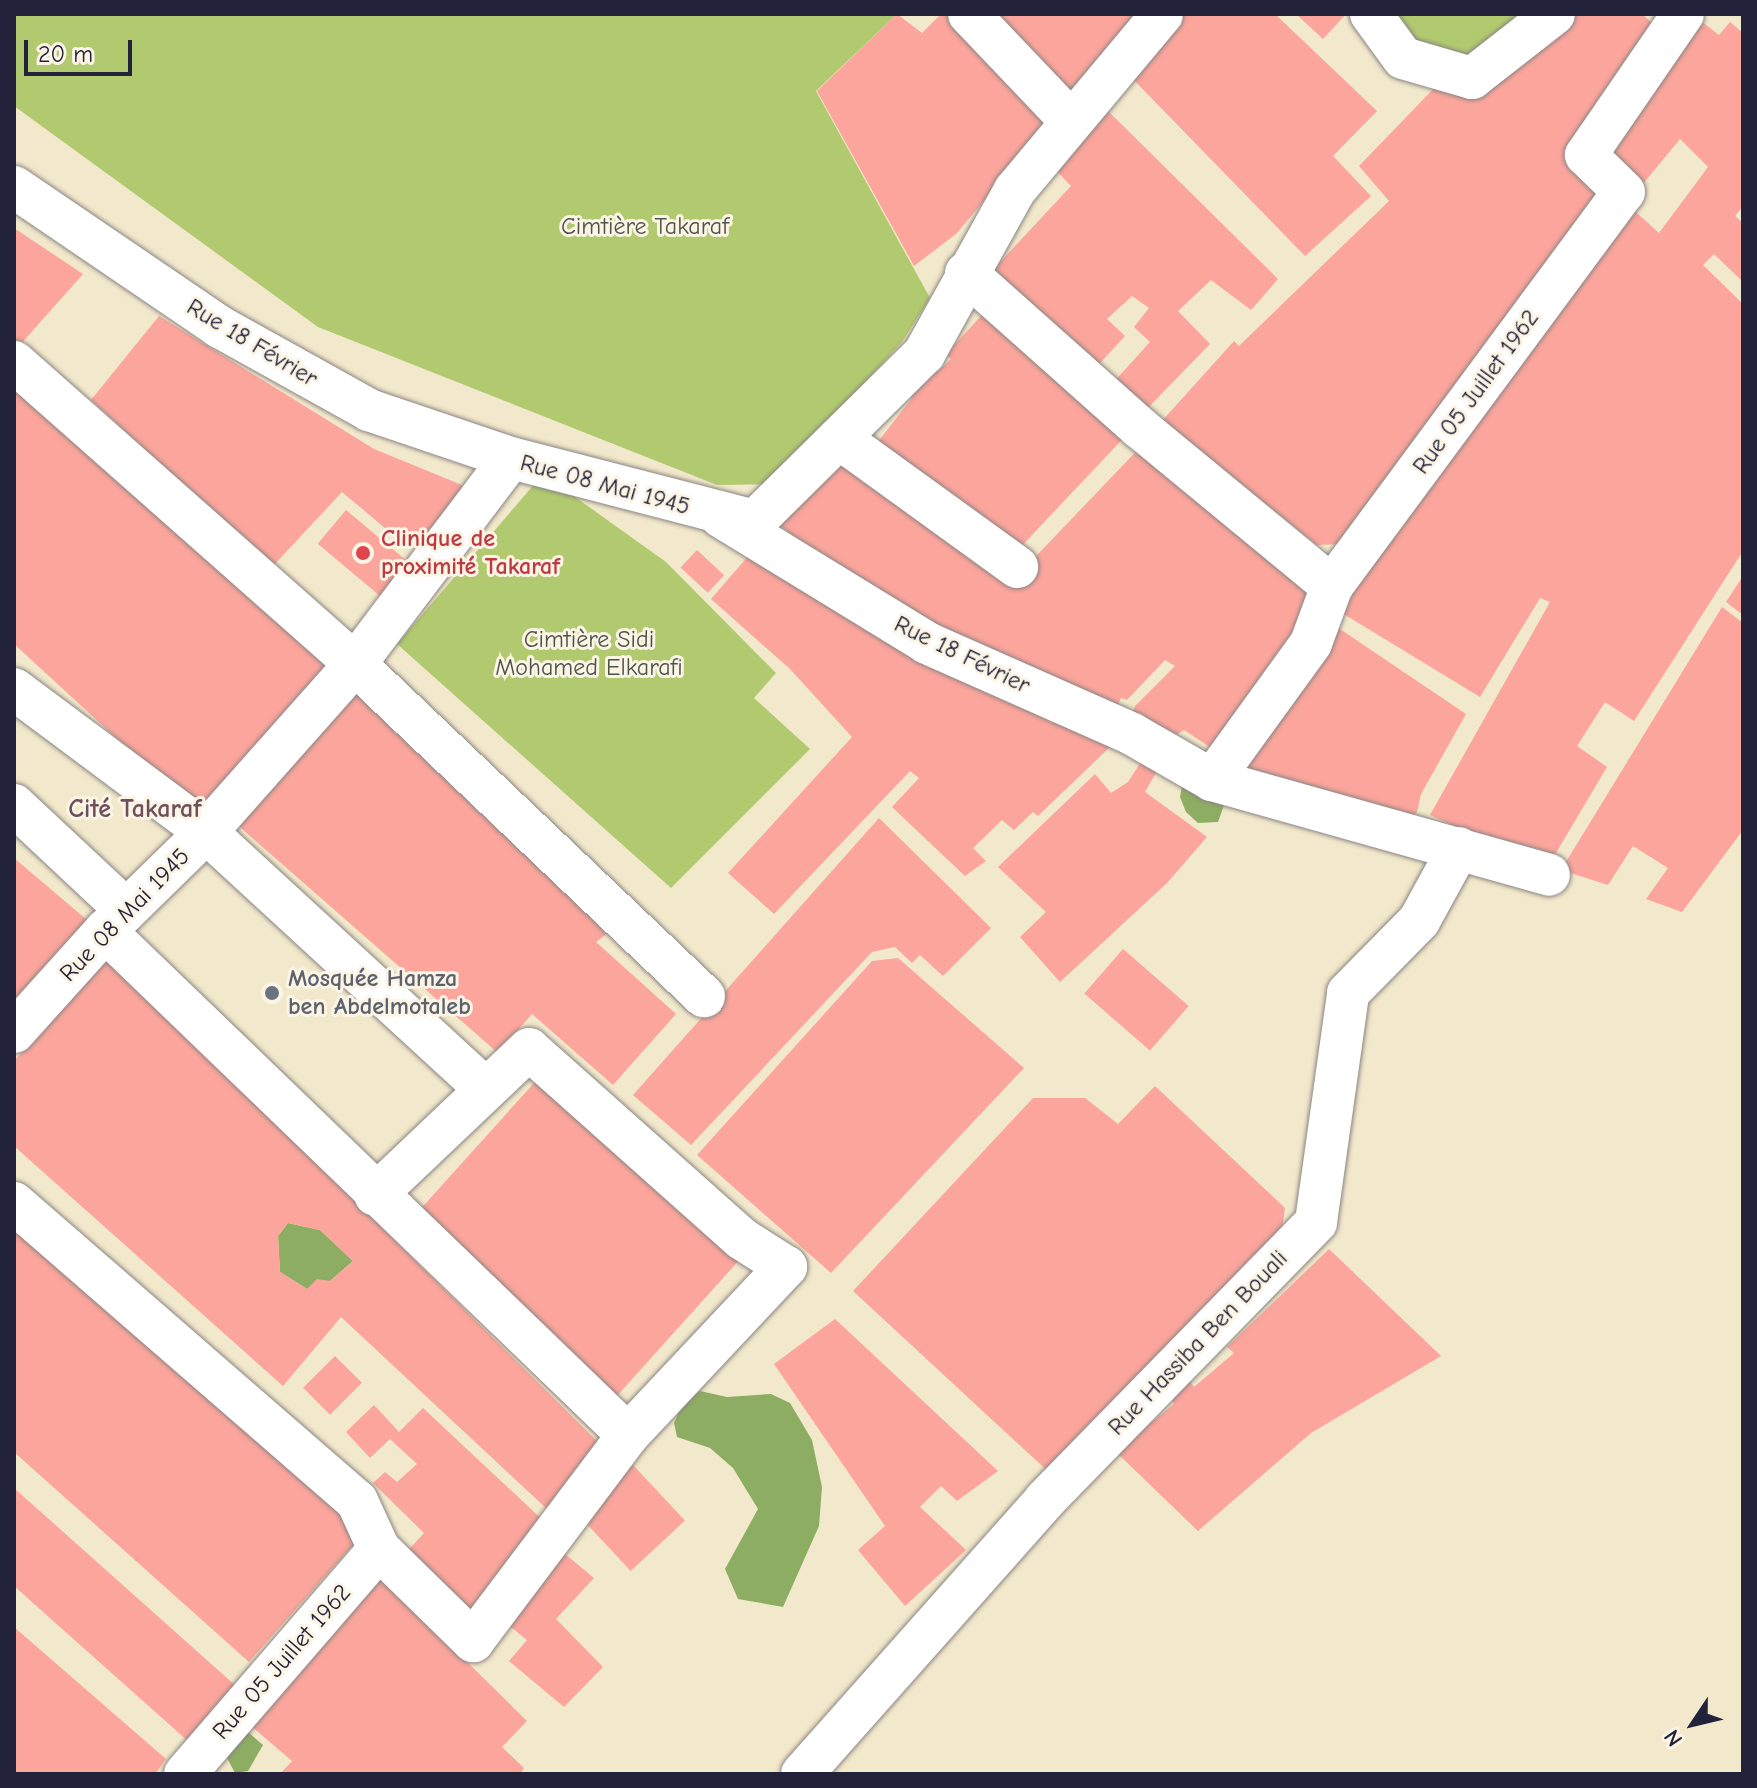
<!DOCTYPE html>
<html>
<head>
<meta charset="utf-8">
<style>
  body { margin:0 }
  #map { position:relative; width:1757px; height:1788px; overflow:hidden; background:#f2e8cb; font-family:"Comic Neue",sans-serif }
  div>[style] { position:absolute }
  .green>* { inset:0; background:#b2ca6f }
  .forest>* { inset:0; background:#8dae62 }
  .building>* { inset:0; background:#fca59c; transform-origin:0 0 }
  .roads { filter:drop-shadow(0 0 2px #8a8583) drop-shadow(0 0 2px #8a8583) }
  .minor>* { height:42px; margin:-21px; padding:0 21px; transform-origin:21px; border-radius:21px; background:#fff }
  .dots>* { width:22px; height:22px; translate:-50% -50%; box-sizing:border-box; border:4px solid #fcf5e5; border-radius:50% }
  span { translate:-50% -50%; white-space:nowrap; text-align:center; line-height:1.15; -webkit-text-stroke:6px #fcf5e5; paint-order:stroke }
  .park-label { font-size:24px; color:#4d544b }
  .street-label { font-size:24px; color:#22223b }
  .health-label { font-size:24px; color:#be3a42; font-weight:700 }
  .left { translate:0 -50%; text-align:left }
  .worship-label { font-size:24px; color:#5b616d; font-weight:700 }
  .neighbourhood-label { font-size:26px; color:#6e505d; font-weight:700 }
  .frame { position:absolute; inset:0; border:16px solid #22223b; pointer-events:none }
  .north { position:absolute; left:1653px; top:1684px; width:80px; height:80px; -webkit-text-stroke:6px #fcf5e5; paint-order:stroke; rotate:235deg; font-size:22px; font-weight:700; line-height:32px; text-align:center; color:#22223b }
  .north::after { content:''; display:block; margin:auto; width:28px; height:36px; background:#22223b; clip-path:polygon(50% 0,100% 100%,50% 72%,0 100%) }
  .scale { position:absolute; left:24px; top:40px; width:108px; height:36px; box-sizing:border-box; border:4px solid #22223b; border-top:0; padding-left:10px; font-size:24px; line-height:28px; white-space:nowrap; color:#22223b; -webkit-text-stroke:6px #fcf5e5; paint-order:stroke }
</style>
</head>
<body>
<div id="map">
  <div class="green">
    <div style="clip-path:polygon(14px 14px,897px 14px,816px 91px,930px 298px,902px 342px,771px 484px,717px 485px,318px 327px,14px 106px)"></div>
    <div style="clip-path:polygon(1384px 14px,1533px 14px,1465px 67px,1417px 51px)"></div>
    <div style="clip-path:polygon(543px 474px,666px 562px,776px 673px,754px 698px,810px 749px,671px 888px,397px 644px)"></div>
  </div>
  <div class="forest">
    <div style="clip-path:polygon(1184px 775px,1227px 797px,1218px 822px,1198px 823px,1186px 812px,1180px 797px)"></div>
    <div style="clip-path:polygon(288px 1223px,320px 1230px,353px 1261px,330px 1281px,307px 1289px,280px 1272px,278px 1236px)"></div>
    <div style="clip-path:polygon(700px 1391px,727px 1397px,771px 1394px,790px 1403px,812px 1440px,822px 1487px,819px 1526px,783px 1607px,738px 1599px,725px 1569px,758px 1509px,733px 1468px,710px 1448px,677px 1437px,674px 1423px,682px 1405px)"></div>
    <div style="clip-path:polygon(247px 1731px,263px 1745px,248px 1771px,235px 1773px,227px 1758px,230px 1743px)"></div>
  </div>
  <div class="building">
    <div style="clip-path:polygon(897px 14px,922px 33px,941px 14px,952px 14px,1052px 121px,956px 234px,914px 266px,817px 91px)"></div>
    <div style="clip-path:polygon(985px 14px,1157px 14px,1071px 104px)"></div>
    <div style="clip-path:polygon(1173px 14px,1275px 14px,1377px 111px,1333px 156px,1371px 196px,1305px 256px,1124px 70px)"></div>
    <div style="clip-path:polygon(1296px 14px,1346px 14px,1323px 39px)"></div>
    <div style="clip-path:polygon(1568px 14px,1642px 14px,1662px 32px,1569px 153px,1611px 193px,1343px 544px,1317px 545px,1161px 422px,1234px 341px,1239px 346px,1389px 201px,1359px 166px,1440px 82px)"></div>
    <div style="clip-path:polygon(1692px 14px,1719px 35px,1730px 22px,1743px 33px,1743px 206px,1735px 216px,1743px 223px,1743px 282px,1714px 254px,1703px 265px,1743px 304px,1743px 551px,1634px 721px,1605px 702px,1577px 746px,1607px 767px,1547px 868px,1430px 815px,1550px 602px,1540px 598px,1480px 697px,1337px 610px,1627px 204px,1659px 233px,1708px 167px,1680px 139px,1638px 190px,1600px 156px)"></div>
    <div style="clip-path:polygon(1100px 103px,1278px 279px,1251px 310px,1211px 280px,1178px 311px,1210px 344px,1141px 415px,1111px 385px,1150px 342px,1134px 327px,1149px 308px,1132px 296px,1107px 319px,1125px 336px,1091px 373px,988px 275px,1071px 186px,1045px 159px)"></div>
    <div style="clip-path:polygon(14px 228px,83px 274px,19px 346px,14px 342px)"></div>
    <div style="clip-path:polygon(992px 304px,1133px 428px,1015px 553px,877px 443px,912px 398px,900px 387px,926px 362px,938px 371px,951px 359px,946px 354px)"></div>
    <div style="clip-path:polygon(159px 316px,374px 449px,467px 487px,411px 550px,342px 492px,273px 566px,91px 400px)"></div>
    <div style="clip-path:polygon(14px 386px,329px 669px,199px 814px,14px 644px)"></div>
    <div style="clip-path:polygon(1148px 439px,1307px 590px,1308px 626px,1216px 751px,1184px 730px,1173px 737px,1132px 716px,1135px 706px,1175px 666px,1165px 660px,1127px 700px,1121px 698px,1115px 711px,980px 651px,797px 540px,774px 519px,836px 453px,1019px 574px)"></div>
    <div style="left:346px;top:510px;width:81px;height:44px;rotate:40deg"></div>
    <div style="clip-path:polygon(757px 546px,987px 690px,1053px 723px,1062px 713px,1112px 745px,1038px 816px,1033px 812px,1014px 830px,1002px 820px,973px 848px,986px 861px,965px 876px,892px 807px,919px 778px,910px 771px,774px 914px,728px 873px,852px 737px,790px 669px,711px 599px)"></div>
    <div style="left:697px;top:550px;width:37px;height:24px;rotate:43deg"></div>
    <div style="clip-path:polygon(1743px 576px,1743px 615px,1726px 602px)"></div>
    <div style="clip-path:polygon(1722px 607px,1743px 623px,1743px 830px,1682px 912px,1646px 899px,1668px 868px,1633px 846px,1608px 885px,1561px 870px)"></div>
    <div style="clip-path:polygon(1331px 623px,1466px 714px,1421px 794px,1417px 812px,1405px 824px,1237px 766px)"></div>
    <div style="clip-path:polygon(354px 692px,608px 933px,596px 942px,676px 1014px,613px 1085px,532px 1014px,498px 1053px,234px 822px)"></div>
    <div style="clip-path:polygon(1150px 748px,1165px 757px,1145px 792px,1207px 837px,1167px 883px,1060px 982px,1020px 937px,1046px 912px,998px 867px,1095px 774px,1111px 793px,1128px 782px)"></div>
    <div style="clip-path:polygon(879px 818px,991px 928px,943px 976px,920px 955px,912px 963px,895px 947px,872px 952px,691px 1145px,633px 1095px)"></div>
    <div style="clip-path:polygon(14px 858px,93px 925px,14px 1014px)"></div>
    <div style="left:1123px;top:949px;width:87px;height:59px;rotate:41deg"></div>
    <div style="clip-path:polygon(evenodd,108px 956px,604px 1448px,547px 1509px,341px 1317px,283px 1386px,14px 1146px,14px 1061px,108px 956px,288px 1223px,320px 1230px,353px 1261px,330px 1281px,317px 1279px,307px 1289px,280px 1272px,278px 1236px,288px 1223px)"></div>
    <div style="clip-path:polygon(898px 958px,1024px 1068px,831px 1273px,697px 1155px,872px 961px)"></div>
    <div style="left:543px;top:1073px;width:271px;height:197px;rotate:42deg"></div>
    <div style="clip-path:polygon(1155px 1086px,1285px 1208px,1280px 1243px,1054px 1477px,853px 1291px,1033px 1098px,1085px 1098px,1118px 1124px)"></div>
    <div style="clip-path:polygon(14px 1215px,366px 1530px,249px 1662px,14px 1452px)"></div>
    <div style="clip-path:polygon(1329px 1249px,1441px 1356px,1311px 1433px,1198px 1531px,1116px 1452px,1174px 1404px,1170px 1398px,1189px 1380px,1194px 1387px,1234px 1353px,1227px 1347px)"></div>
    <div style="clip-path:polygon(835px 1319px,998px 1471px,957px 1501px,941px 1486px,920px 1507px,966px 1550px,905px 1606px,858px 1550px,885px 1526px,774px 1364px)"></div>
    <div style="left:335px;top:1356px;width:38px;height:45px;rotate:45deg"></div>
    <div style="clip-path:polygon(374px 1405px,399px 1432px,423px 1408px,547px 1524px,465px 1618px,403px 1556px,424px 1533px,373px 1483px,385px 1472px,397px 1482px,417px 1464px,390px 1439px,370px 1458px,346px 1432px)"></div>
    <div style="left:633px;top:1465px;width:76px;height:74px;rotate:47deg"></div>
    <div style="clip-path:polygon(14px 1488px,237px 1687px,189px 1742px,14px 1586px)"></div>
    <div style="clip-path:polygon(565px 1554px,594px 1578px,556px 1619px,603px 1667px,564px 1707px,509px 1661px,527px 1640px,501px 1619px)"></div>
    <div style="clip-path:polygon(379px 1575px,527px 1721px,502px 1747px,524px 1768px,520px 1774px,280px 1774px,292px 1761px,244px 1720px)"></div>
    <div style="clip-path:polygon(14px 1627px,166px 1759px,155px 1774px,14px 1774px)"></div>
  </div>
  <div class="roads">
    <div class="minor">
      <div style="left:969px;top:14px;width:145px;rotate:46.4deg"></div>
      <div style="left:1371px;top:14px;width:54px;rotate:54deg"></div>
      <div style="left:1403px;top:58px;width:72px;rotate:16.2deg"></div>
      <div style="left:1472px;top:78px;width:104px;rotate:-38deg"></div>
      <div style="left:14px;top:187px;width:249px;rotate:34.2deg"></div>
      <div style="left:220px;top:327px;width:171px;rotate:29.1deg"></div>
      <div style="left:369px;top:410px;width:150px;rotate:18.7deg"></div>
      <div style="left:511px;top:458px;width:252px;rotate:14.5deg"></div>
      <div style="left:755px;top:521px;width:238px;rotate:-44.7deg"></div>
      <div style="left:924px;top:354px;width:188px;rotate:-61deg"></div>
      <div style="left:1015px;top:190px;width:229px;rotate:-50.1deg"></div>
      <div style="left:966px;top:273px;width:233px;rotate:41.7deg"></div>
      <div style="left:1140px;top:428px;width:249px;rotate:39.5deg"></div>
      <div style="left:14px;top:362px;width:456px;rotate:41.5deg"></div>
      <div style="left:355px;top:664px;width:482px;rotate:43.6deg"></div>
      <div style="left:839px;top:438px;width:220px;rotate:35.9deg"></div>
      <div style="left:720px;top:516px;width:243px;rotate:31.5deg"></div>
      <div style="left:927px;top:643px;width:224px;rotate:23.9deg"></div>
      <div style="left:1132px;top:734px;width:92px;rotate:29.9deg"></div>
      <div style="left:1212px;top:780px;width:350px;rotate:15.7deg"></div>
      <div style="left:14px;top:689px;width:239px;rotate:36.7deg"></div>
      <div style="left:206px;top:832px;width:378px;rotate:42.6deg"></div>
      <div style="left:1212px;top:780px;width:169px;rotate:-54.1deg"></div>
      <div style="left:1311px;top:643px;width:61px;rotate:-69.8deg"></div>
      <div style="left:1332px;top:586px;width:490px;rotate:-53.5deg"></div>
      <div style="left:1624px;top:192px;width:53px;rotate:-135.8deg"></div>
      <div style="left:1586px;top:155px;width:171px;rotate:-55.5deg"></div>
      <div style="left:14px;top:805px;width:152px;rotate:43.1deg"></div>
      <div style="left:105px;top:931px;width:726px;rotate:43.94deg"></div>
      <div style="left:14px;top:1032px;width:136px;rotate:-48deg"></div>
      <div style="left:105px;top:931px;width:141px;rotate:-44.4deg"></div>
      <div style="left:206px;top:832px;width:225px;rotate:-48.4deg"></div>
      <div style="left:355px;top:664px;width:258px;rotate:-52.9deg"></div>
      <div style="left:14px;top:1203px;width:454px;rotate:41deg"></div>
      <div style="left:357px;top:1501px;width:53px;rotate:65.4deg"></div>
      <div style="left:379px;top:1549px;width:132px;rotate:44.4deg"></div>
      <div style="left:473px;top:1641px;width:258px;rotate:-53deg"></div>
      <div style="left:628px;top:1435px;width:231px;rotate:-46.8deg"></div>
      <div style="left:786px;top:1267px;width:52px;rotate:-147.5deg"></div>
      <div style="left:742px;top:1239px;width:285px;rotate:-138.3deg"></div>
      <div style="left:529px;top:1049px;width:212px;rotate:136.5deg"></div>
      <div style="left:185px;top:1774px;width:297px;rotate:-49.2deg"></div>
      <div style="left:802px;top:1774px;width:366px;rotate:-48.4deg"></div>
      <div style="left:1045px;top:1500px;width:388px;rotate:-45.7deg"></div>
      <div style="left:1316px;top:1222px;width:231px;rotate:-82deg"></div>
      <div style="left:1348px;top:993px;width:101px;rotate:-45.4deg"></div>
      <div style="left:1419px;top:921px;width:83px;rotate:-61.3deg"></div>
    </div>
  </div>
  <div class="dots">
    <div style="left:363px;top:553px;background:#e0444e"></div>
    <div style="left:272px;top:993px;background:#6b7280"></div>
  </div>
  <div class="park-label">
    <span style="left:645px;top:227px">Cimtière Takaraf</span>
    <span style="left:589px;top:654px">Cimtière Sidi<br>Mohamed Elkarafi</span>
  </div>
  <div class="street-label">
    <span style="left:252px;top:343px;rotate:31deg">Rue 18 Février</span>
    <span style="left:1476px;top:392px;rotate:-54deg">Rue 05 Juillet 1962</span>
    <span style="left:605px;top:485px;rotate:15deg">Rue 08 Mai 1945</span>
    <span style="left:962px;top:655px;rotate:26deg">Rue 18 Février</span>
    <span style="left:125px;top:915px;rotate:-46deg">Rue 08 Mai 1945</span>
    <span style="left:1198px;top:1343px;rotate:-46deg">Rue Hassiba Ben Bouali</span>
    <span style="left:282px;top:1662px;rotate:-49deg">Rue 05 Juillet 1962</span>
  </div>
  <div class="health-label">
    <span class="left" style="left:381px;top:553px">Clinique de<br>proximité Takaraf</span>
  </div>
  <div class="worship-label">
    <span class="left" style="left:288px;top:993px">Mosquée Hamza<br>ben Abdelmotaleb</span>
  </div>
  <div class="neighbourhood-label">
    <span style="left:135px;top:810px">Cité Takaraf</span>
  </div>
  <div class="frame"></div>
  <div class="north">N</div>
  <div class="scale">20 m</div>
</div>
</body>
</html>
